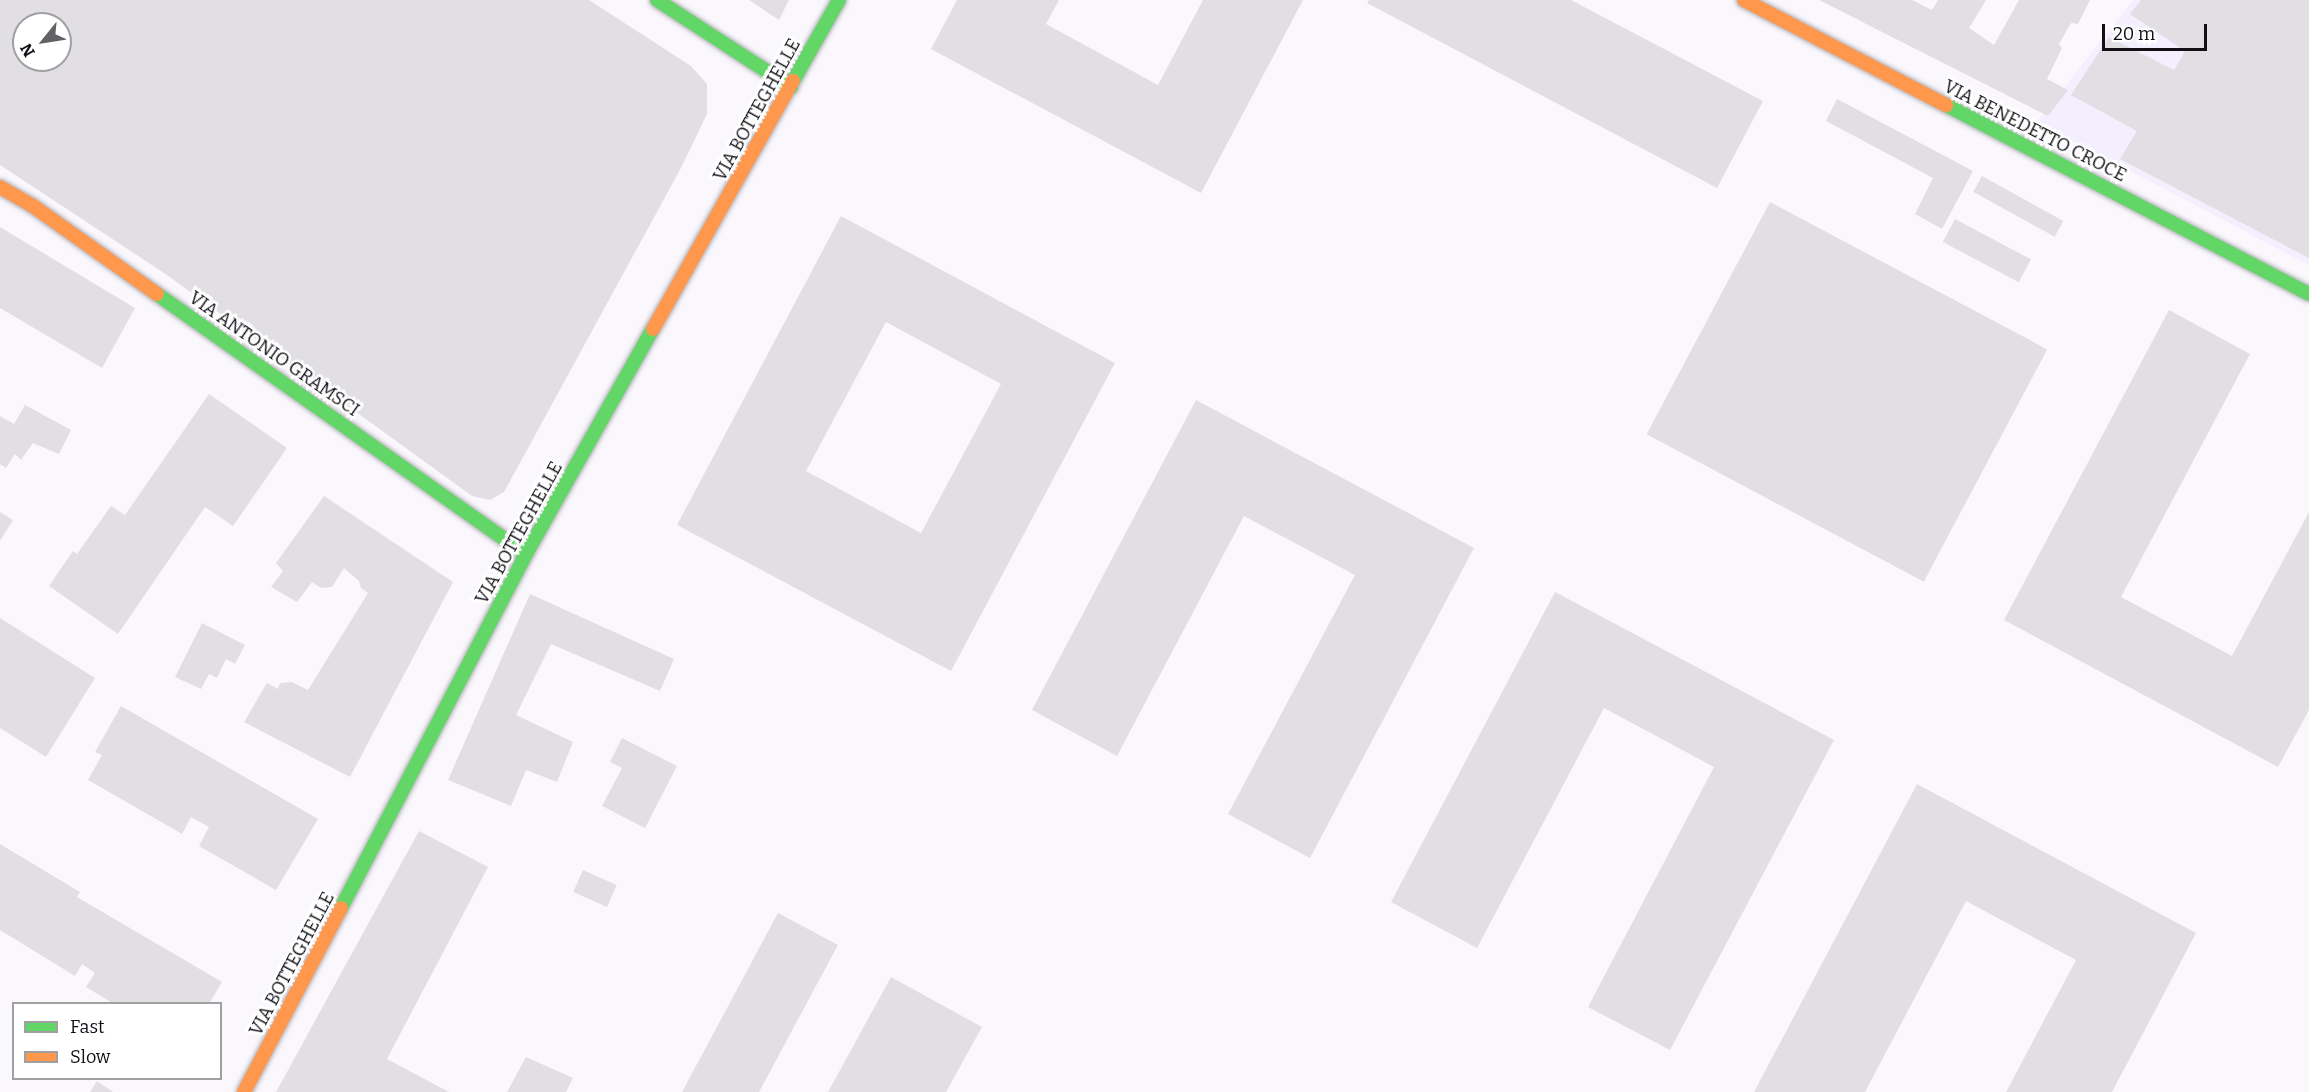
<!DOCTYPE html>
<html>
<head>
<meta charset="utf-8">
<style>
  body { margin:0 }
  #map { position:relative; width:2309px; height:1092px; overflow:hidden; background:#faf8fd; font-family:Bitter,serif }
  div>[style] { position:absolute }
  .built>* { inset:0; background:#f3effe }
  .building>* { inset:0; background:#e1dfe4; transform-origin:0 0 }
  .roads { filter:drop-shadow(0 0 2px #b2b0b6) drop-shadow(0 0 2px #b2b0b6) }
  .fast>* { height:14px; margin:-7px; padding:0 7px; transform-origin:7px; border-radius:7px; background:#63d668 }
  .slow>* { height:14px; margin:-7px; padding:0 7px; transform-origin:7px; border-radius:7px; background:#ff974d }
  span { translate:-50% -50%; white-space:nowrap; text-align:center; line-height:1.15; -webkit-text-stroke:5px #fff; paint-order:stroke }
  .street-label { font-size:18px; color:#110f15 }
  .legend { position:absolute; left:12px; top:1002px; width:210px; height:78px; box-sizing:border-box; background:#fff; border:2px solid #a09fa1; margin:0; padding:8px 10px; list-style:none; font-size:18px; color:#110f15 }
  .legend li { display:flex; align-items:center; gap:12px; height:30px }
  .legend b { width:30px; border:2px solid #a09fa1 }
  .north { position:absolute; left:12px; top:12px; width:60px; height:60px; box-sizing:border-box; background:#fff; border:2px solid #a09fa1; border-radius:50%; rotate:240deg; font-size:16px; font-weight:700; line-height:24px; text-align:center; color:#110f15 }
  .north::after { content:''; display:block; margin:auto; width:21px; height:27px; background:#636166; clip-path:polygon(50% 0,100% 100%,50% 72%,0 100%) }
  .scale { position:absolute; left:2102px; top:24px; width:105px; height:27px; box-sizing:border-box; border:3px solid #110f15; border-top:0; padding-left:8px; font-size:18px; line-height:21px; white-space:nowrap; color:#110f15; -webkit-text-stroke:4px #fff; paint-order:stroke }
</style>
</head>
<body>
<div id="map">
  <div class="built">
    <div style="clip-path:polygon(2133px 0,2309px 0,2309px 265px,2037px 122px)"></div>
  </div>
  <div class="building">
    <div style="clip-path:polygon(evenodd,0 0,589px 0,691px 66px,707px 84px,707px 114px,681px 168px,504px 492px,490px 500px,472px 496px,167px 275px,0 165px,0 0,24px 24px,60px 24px,60px 60px,24px 60px,24px 24px)"></div>
    <div style="clip-path:polygon(749px 0,789px 0,779px 20px)"></div>
    <div style="clip-path:polygon(957px 0,1059px 0,1046px 24px,1158px 85px,1203px 0,1303px 0,1201px 193px,931px 49px)"></div>
    <div style="clip-path:polygon(1369px 0,1571px 0,1763px 101px,1717px 188px,1367px 3px)"></div>
    <div style="clip-path:polygon(1819px 0,1912px 0,1932px 10px,1938px 0,1986px 0,1969px 28px,1994px 45px,2019px 0,2090px 0,2078px 24px,2071px 23px,2059px 44px,2062px 48px,2047px 79px,2068px 90px,2048px 116px)"></div>
    <div style="clip-path:polygon(2141px 0,2309px 0,2309px 258px,2120px 159px,2137px 131px,2071px 95px,2109px 37px,2174px 70px,2185px 51px,2130px 14px)"></div>
    <div style="clip-path:polygon(1837px 99px,1973px 171px,1942px 229px,1915px 214px,1933px 178px,1826px 121px)"></div>
    <div style="left:1982px;top:176px;width:93px;height:18px;rotate:29deg"></div>
    <div style="left:1770px;top:202px;width:314px;height:263px;rotate:28deg"></div>
    <div style="clip-path:polygon(evenodd,841px 216px,1115px 363px,951px 671px,677px 525px,841px 216px,886px 322px,1001px 384px,921px 533px,806px 471px,886px 322px)"></div>
    <div style="left:1955px;top:219px;width:86px;height:26px;rotate:28deg"></div>
    <div style="clip-path:polygon(0 227px,135px 308px,102px 368px,0 308px)"></div>
    <div style="clip-path:polygon(2169px 310px,2250px 354px,2121px 597px,2232px 656px,2309px 512px,2309px 710px,2278px 767px,2004px 620px)"></div>
    <div style="clip-path:polygon(209px 394px,287px 448px,233px 526px,205px 507px,118px 634px,49px 586px,73px 551px,77px 554px,111px 506px,125px 515px)"></div>
    <div style="clip-path:polygon(1196px 400px,1474px 548px,1310px 858px,1228px 814px,1355px 575px,1244px 516px,1117px 756px,1032px 710px)"></div>
    <div style="clip-path:polygon(25px 405px,71px 430px,59px 454px,33px 443px,21px 460px,15px 454px,6px 468px,0 464px,0 416px,14px 424px)"></div>
    <div style="clip-path:polygon(324px 496px,453px 582px,350px 777px,244px 722px,267px 683px,278px 689px,280px 683px,292px 682px,308px 690px,368px 593px,361px 588px,359px 581px,344px 568px,332px 587px,321px 588px,312px 582px,297px 602px,271px 587px,283px 571px,276px 563px)"></div>
    <div style="clip-path:polygon(0 512px,13px 520px,0 541px)"></div>
    <div style="clip-path:polygon(1555px 592px,1834px 740px,1670px 1050px,1588px 1007px,1714px 767px,1604px 708px,1477px 948px,1391px 902px)"></div>
    <div style="clip-path:polygon(530px 594px,674px 659px,660px 691px,551px 644px,516px 715px,573px 742px,557px 782px,526px 770px,511px 806px,448px 780px)"></div>
    <div style="clip-path:polygon(0 618px,95px 678px,46px 757px,0 728px)"></div>
    <div style="clip-path:polygon(202px 623px,245px 645px,235px 664px,226px 659px,217px 678px,209px 674px,201px 689px,175px 677px)"></div>
    <div style="clip-path:polygon(121px 706px,318px 819px,276px 890px,199px 846px,209px 827px,191px 817px,182px 834px,88px 780px,102px 755px,95px 752px)"></div>
    <div style="clip-path:polygon(622px 738px,677px 766px,645px 828px,602px 806px,622px 768px,610px 762px)"></div>
    <div style="clip-path:polygon(1917px 784px,2196px 933px,2112px 1092px,2006px 1092px,2076px 960px,1966px 901px,1865px 1092px,1754px 1092px)"></div>
    <div style="clip-path:polygon(419px 831px,488px 867px,387px 1059px,449px 1092px,276px 1092px)"></div>
    <div style="clip-path:polygon(0 844px,80px 892px,77px 897px,222px 982px,209px 1004px,114px 1004px,86px 987px,95px 973px,82px 964px,75px 976px,0 930px)"></div>
    <div style="left:583px;top:870px;width:37px;height:24px;rotate:24deg"></div>
    <div style="clip-path:polygon(778px 913px,838px 945px,759px 1092px,682px 1092px)"></div>
    <div style="clip-path:polygon(891px 977px,982px 1027px,946px 1092px,828px 1092px)"></div>
    <div style="clip-path:polygon(526px 1057px,573px 1078px,566px 1092px,507px 1092px)"></div>
    <div style="clip-path:polygon(97px 1081px,113px 1092px,90px 1092px)"></div>
  </div>
  <div class="roads">
    <div class="fast">
      <div style="left:657px;top:0;width:160px;rotate:33deg"></div>
      <div style="left:793px;top:81px;width:93px;rotate:-60.4deg"></div>
      <div style="left:1946px;top:105px;width:409px;rotate:27.5deg"></div>
      <div style="left:157px;top:294px;width:451px;rotate:35.2deg"></div>
      <div style="left:341px;top:908px;width:399px;rotate:-62.4deg"></div>
      <div style="left:526px;top:554px;width:258px;rotate:-60.6deg"></div>
    </div>
    <div class="slow">
      <div style="left:1744px;top:0;width:228px;rotate:27.5deg"></div>
      <div style="left:0;top:187px;width:38px;rotate:30deg"></div>
      <div style="left:33px;top:206px;width:152px;rotate:35.4deg"></div>
      <div style="left:653px;top:329px;width:285px;rotate:-60.6deg"></div>
      <div style="left:244px;top:1092px;width:208px;rotate:-62.2deg"></div>
    </div>
  </div>
  <div class="street-label">
    <span style="left:757px;top:110px;rotate:-61deg">VIA BOTTEGHELLE</span>
    <span style="left:2035px;top:131px;rotate:27deg">VIA BENEDETTO CROCE</span>
    <span style="left:274px;top:354px;rotate:35deg">VIA ANTONIO GRAMSCI</span>
    <span style="left:519px;top:533px;rotate:-61deg">VIA BOTTEGHELLE</span>
    <span style="left:292px;top:964px;rotate:-62deg">VIA BOTTEGHELLE</span>
  </div>
  <ul class="legend">
  <li><b style="height:8px;background:#63d668"></b>Fast</li>
  <li><b style="height:8px;background:#ff974d"></b>Slow</li>
  </ul>
  <div class="north">N</div>
  <div class="scale">20 m</div>
</div>
</body>
</html>
